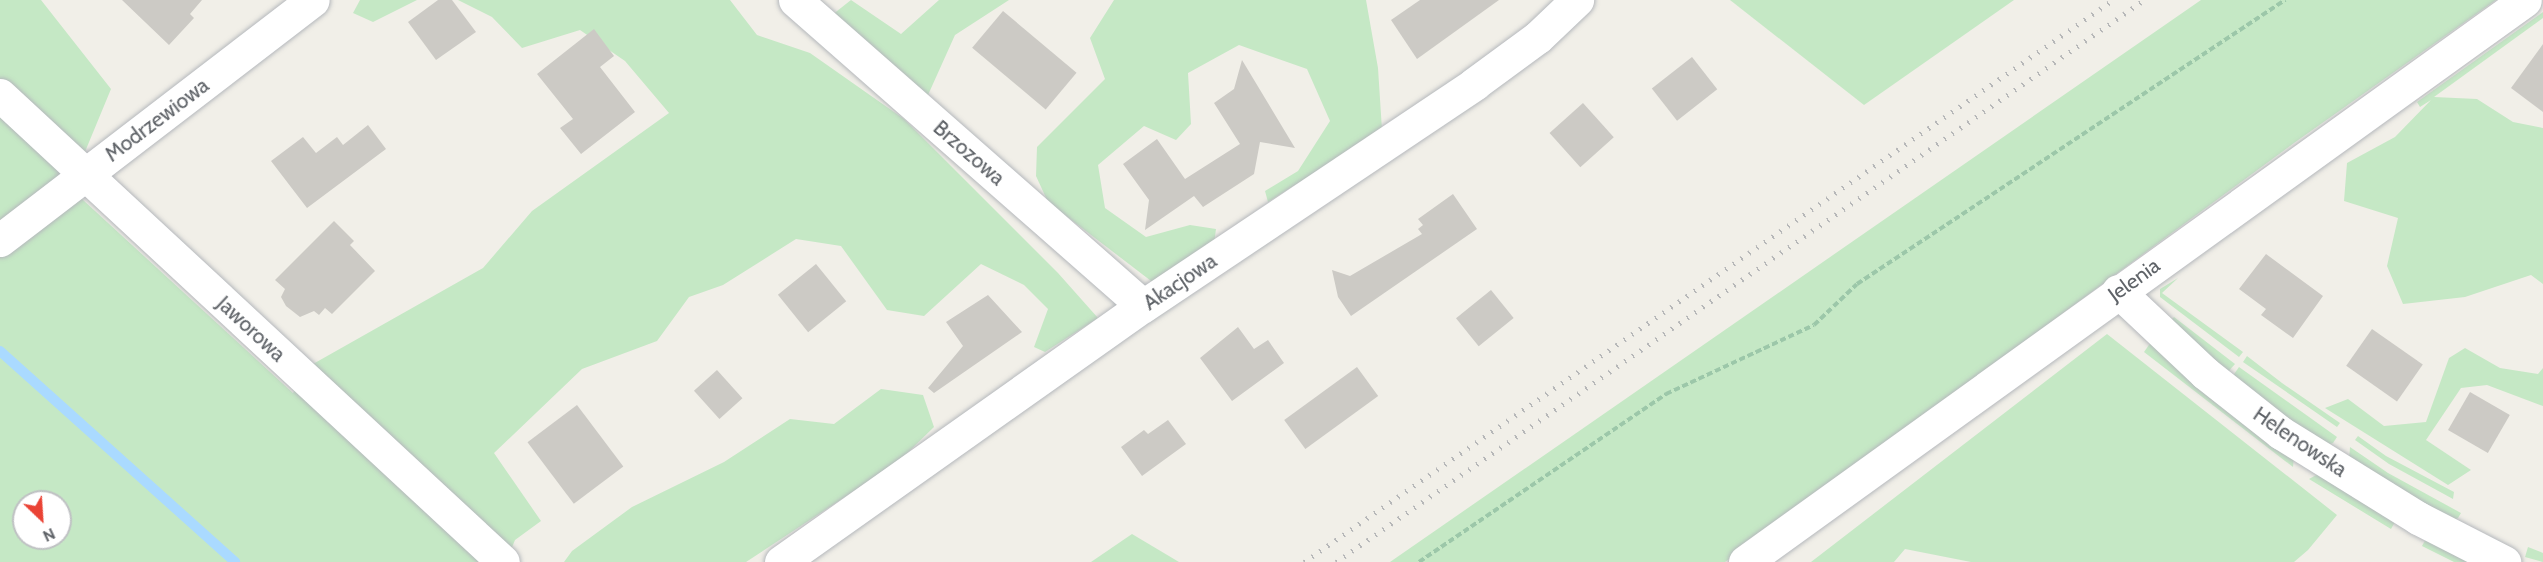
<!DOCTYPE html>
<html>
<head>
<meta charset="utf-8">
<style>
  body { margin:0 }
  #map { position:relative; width:2543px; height:562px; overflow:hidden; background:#f1efe8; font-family:Cabin,sans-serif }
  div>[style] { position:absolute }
  .green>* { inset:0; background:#c5e8c5 }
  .stream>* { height:10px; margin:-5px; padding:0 5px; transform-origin:5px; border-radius:5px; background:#aadaff }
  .building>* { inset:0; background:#cccac5; transform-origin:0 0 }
  .path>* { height:4px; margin-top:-2px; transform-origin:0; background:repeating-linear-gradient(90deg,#9cc7a9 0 6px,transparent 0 9px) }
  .roads { filter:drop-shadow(0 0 2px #b5b8bc) drop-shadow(0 0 2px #b5b8bc) }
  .minor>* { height:33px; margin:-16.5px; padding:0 16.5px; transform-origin:16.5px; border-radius:16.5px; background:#fff }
  .rail>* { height:4.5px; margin-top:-2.25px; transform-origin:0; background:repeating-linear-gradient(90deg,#b6b7b8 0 1.5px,transparent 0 9.5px) }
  span { translate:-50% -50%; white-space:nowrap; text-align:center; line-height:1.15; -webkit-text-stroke:4.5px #fff; paint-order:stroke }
  .street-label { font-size:21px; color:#5f6368 }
  .north { position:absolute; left:12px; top:490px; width:60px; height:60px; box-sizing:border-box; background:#fff; border:2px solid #bfc1c3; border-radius:50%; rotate:155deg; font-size:16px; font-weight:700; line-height:24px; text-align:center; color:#5f6368 }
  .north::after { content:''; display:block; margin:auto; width:21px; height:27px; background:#ea4335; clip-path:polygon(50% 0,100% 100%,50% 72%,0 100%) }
</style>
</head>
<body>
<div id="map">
  <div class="green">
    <div style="clip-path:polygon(evenodd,0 0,41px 0,111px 89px,70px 188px,293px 393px,313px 364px,483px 268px,532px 211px,669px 113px,625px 61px,580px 30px,522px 48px,492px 17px,458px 0,730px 0,757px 35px,810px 53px,904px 119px,1058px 273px,1098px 318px,1045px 352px,1034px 347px,1048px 309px,1024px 285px,981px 264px,924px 316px,887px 310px,841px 246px,796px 239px,723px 285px,689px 297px,657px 341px,582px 369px,494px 453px,541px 521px,515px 540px,506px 562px,0 562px,0 0,24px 502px,60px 502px,60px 538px,24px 538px,24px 502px)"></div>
    <div style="clip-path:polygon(360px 0,417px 0,373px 22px,353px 13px)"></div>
    <div style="clip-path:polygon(851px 0,901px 34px,939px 0,1009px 0,955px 35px,928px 95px,832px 15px)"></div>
    <div style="clip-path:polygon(1114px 0,1366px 0,1378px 68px,1382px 130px,1268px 202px,1265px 191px,1298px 171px,1330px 121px,1307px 69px,1239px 45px,1188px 73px,1191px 124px,1176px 140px,1144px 126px,1098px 165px,1105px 208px,1146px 237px,1190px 225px,1216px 229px,1213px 251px,1155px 284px,1048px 202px,1036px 176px,1037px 147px,1105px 79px,1090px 38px)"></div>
    <div style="clip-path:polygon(1730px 0,2014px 0,1864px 105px)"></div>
    <div style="clip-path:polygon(2201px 0,2496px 0,2294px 143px,1725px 562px,1390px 562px)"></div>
    <div style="clip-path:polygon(2543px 12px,2543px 18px,2434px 97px,2477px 99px,2513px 122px,2543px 128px,2543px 284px,2531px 275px,2465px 297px,2403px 304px,2387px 266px,2398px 218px,2344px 201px,2347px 163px,2395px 137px,2431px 100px,2420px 107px,2417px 102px)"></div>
    <div style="clip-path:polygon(2178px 278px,2162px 293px,2243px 352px,2239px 357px,2160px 297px,2160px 289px)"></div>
    <div style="clip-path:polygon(2174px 317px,2235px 364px,2227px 373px,2169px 322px)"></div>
    <div style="clip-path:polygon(2107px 334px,2337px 515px,2308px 550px,2294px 562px,1971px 562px,1905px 549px,1894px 562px,1811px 562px)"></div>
    <div style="clip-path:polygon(2151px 342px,2294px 455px,2293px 467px,2144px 352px)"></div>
    <div style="clip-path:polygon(2465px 348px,2500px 368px,2538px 374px,2543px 368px,2543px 406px,2487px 385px,2461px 388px,2426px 440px,2471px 470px,2448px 485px,2325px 408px,2348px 399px,2384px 426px,2426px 422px,2449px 358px)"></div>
    <div style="clip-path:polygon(2247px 356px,2282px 383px,2340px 423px,2337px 427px,2243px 362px)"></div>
    <div style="clip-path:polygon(2239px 367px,2337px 437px,2333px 443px,2325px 446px,2232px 377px)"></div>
    <div style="clip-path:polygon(881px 389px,923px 395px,934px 427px,898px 462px,746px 562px,564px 562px,572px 551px,632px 507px,724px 462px,790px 419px,834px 424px)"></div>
    <div style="clip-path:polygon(2358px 436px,2386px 456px,2454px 492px,2453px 499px,2389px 464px,2355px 440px)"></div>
    <div style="clip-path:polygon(2350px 447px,2388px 473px,2461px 513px,2458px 518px,2451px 521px,2349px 461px)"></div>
    <div style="clip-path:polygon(2320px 473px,2357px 500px,2396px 520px,2391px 529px,2309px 479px)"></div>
    <div style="clip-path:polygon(1132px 534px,1179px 562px,1091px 562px)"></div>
    <div style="clip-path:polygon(2427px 537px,2478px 562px,2454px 562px,2422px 546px)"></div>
    <div style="clip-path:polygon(2528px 547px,2543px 553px,2543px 562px,2525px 557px)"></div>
  </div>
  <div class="stream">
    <div style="left:0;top:351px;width:316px;rotate:41.9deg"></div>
  </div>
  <div class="building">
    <div style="clip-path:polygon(122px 0,202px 0,190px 14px,194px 18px,169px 45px)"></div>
    <div style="clip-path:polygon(438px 0,452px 0,476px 32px,436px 60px,408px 22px)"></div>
    <div style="clip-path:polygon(1420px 0,1499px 0,1417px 59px,1391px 20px)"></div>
    <div style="left:1003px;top:11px;width:96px;height:48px;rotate:40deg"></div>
    <div style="clip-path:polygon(594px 29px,614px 56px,600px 67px,635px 112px,581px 154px,560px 128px,573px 119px,537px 74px)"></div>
    <div style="clip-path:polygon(2543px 44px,2543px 112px,2511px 88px)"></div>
    <div style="left:1692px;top:57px;width:41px;height:51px;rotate:52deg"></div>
    <div style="clip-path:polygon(1242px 60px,1295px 148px,1260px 142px,1254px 174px,1203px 207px,1194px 196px,1145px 230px,1149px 200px,1123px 164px,1157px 139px,1185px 179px,1240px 144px,1214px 103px,1234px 89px)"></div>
    <div style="left:1583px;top:103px;width:46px;height:45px;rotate:48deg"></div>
    <div style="clip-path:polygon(368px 125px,386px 149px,307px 208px,271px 161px,303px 137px,316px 153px,337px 137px,343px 145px)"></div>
    <div style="clip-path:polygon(1453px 194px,1477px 229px,1351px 316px,1338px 297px,1332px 270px,1350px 276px,1422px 234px,1418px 229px,1423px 225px,1418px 219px)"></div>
    <div style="clip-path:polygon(334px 221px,354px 241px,350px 245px,375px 271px,332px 314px,325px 308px,319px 315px,314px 311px,300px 317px,286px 306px,281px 297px,285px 289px,275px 280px)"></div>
    <div style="clip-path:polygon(2266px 254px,2323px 296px,2293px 338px,2261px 315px,2266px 309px,2239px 289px)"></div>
    <div style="left:816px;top:264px;width:48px;height:49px;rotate:51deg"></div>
    <div style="left:1491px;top:290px;width:36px;height:45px;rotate:51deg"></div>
    <div style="clip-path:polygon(988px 295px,1022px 332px,934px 393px,928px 388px,963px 346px,946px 322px)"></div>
    <div style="clip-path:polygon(1238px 327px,1254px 349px,1268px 340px,1284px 363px,1232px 401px,1200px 358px)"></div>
    <div style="left:2372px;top:329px;width:62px;height:45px;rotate:35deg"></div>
    <div style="left:1357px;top:367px;width:36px;height:90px;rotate:54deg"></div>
    <div style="left:717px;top:370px;width:38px;height:31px;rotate:48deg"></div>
    <div style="left:2470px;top:392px;width:46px;height:44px;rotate:30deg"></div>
    <div style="left:577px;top:405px;width:77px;height:62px;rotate:53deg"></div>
    <div style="clip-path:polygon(1168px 420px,1186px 444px,1142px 476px,1121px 447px,1144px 430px,1148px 434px)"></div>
  </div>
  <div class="path">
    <div style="left:1419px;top:562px;width:299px;rotate:-34.2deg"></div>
    <div style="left:1666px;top:394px;width:163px;rotate:-25deg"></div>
    <div style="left:1814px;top:325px;width:59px;rotate:-43.6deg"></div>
    <div style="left:1857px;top:284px;width:514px;rotate:-33.57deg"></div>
  </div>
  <div class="roads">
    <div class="minor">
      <div style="left:795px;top:0;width:463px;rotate:41.3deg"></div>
      <div style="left:0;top:95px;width:686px;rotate:42.87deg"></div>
      <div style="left:0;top:240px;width:394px;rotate:-37.5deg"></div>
      <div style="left:2118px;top:291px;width:120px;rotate:43.3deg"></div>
      <div style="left:2205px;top:373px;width:97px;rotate:38.3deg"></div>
      <div style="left:2281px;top:433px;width:161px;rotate:31.8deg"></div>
      <div style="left:2418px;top:518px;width:97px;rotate:27.1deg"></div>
      <div style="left:781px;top:562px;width:443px;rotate:-35.3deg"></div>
      <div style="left:1143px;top:306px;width:399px;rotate:-33.8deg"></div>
      <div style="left:1474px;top:84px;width:79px;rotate:-36.3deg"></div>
      <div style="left:1538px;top:37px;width:54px;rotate:-43.5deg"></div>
      <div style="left:1745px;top:562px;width:961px;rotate:-35.77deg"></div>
    </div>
  </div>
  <div class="rail">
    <div style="left:1304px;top:562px;width:985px;rotate:-34.79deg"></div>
    <div style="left:1336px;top:562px;width:984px;rotate:-34.82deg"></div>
  </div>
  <div class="street-label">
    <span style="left:157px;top:120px;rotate:-37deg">Modrzewiowa</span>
    <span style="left:969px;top:153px;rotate:41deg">Brzozowa</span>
    <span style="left:2134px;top:280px;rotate:-36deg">Jelenia</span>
    <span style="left:1180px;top:282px;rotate:-34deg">Akacjowa</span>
    <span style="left:251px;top:329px;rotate:43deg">Jaworowa</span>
    <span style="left:2300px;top:442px;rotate:34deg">Helenowska</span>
  </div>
  <div class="north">N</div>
</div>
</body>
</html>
